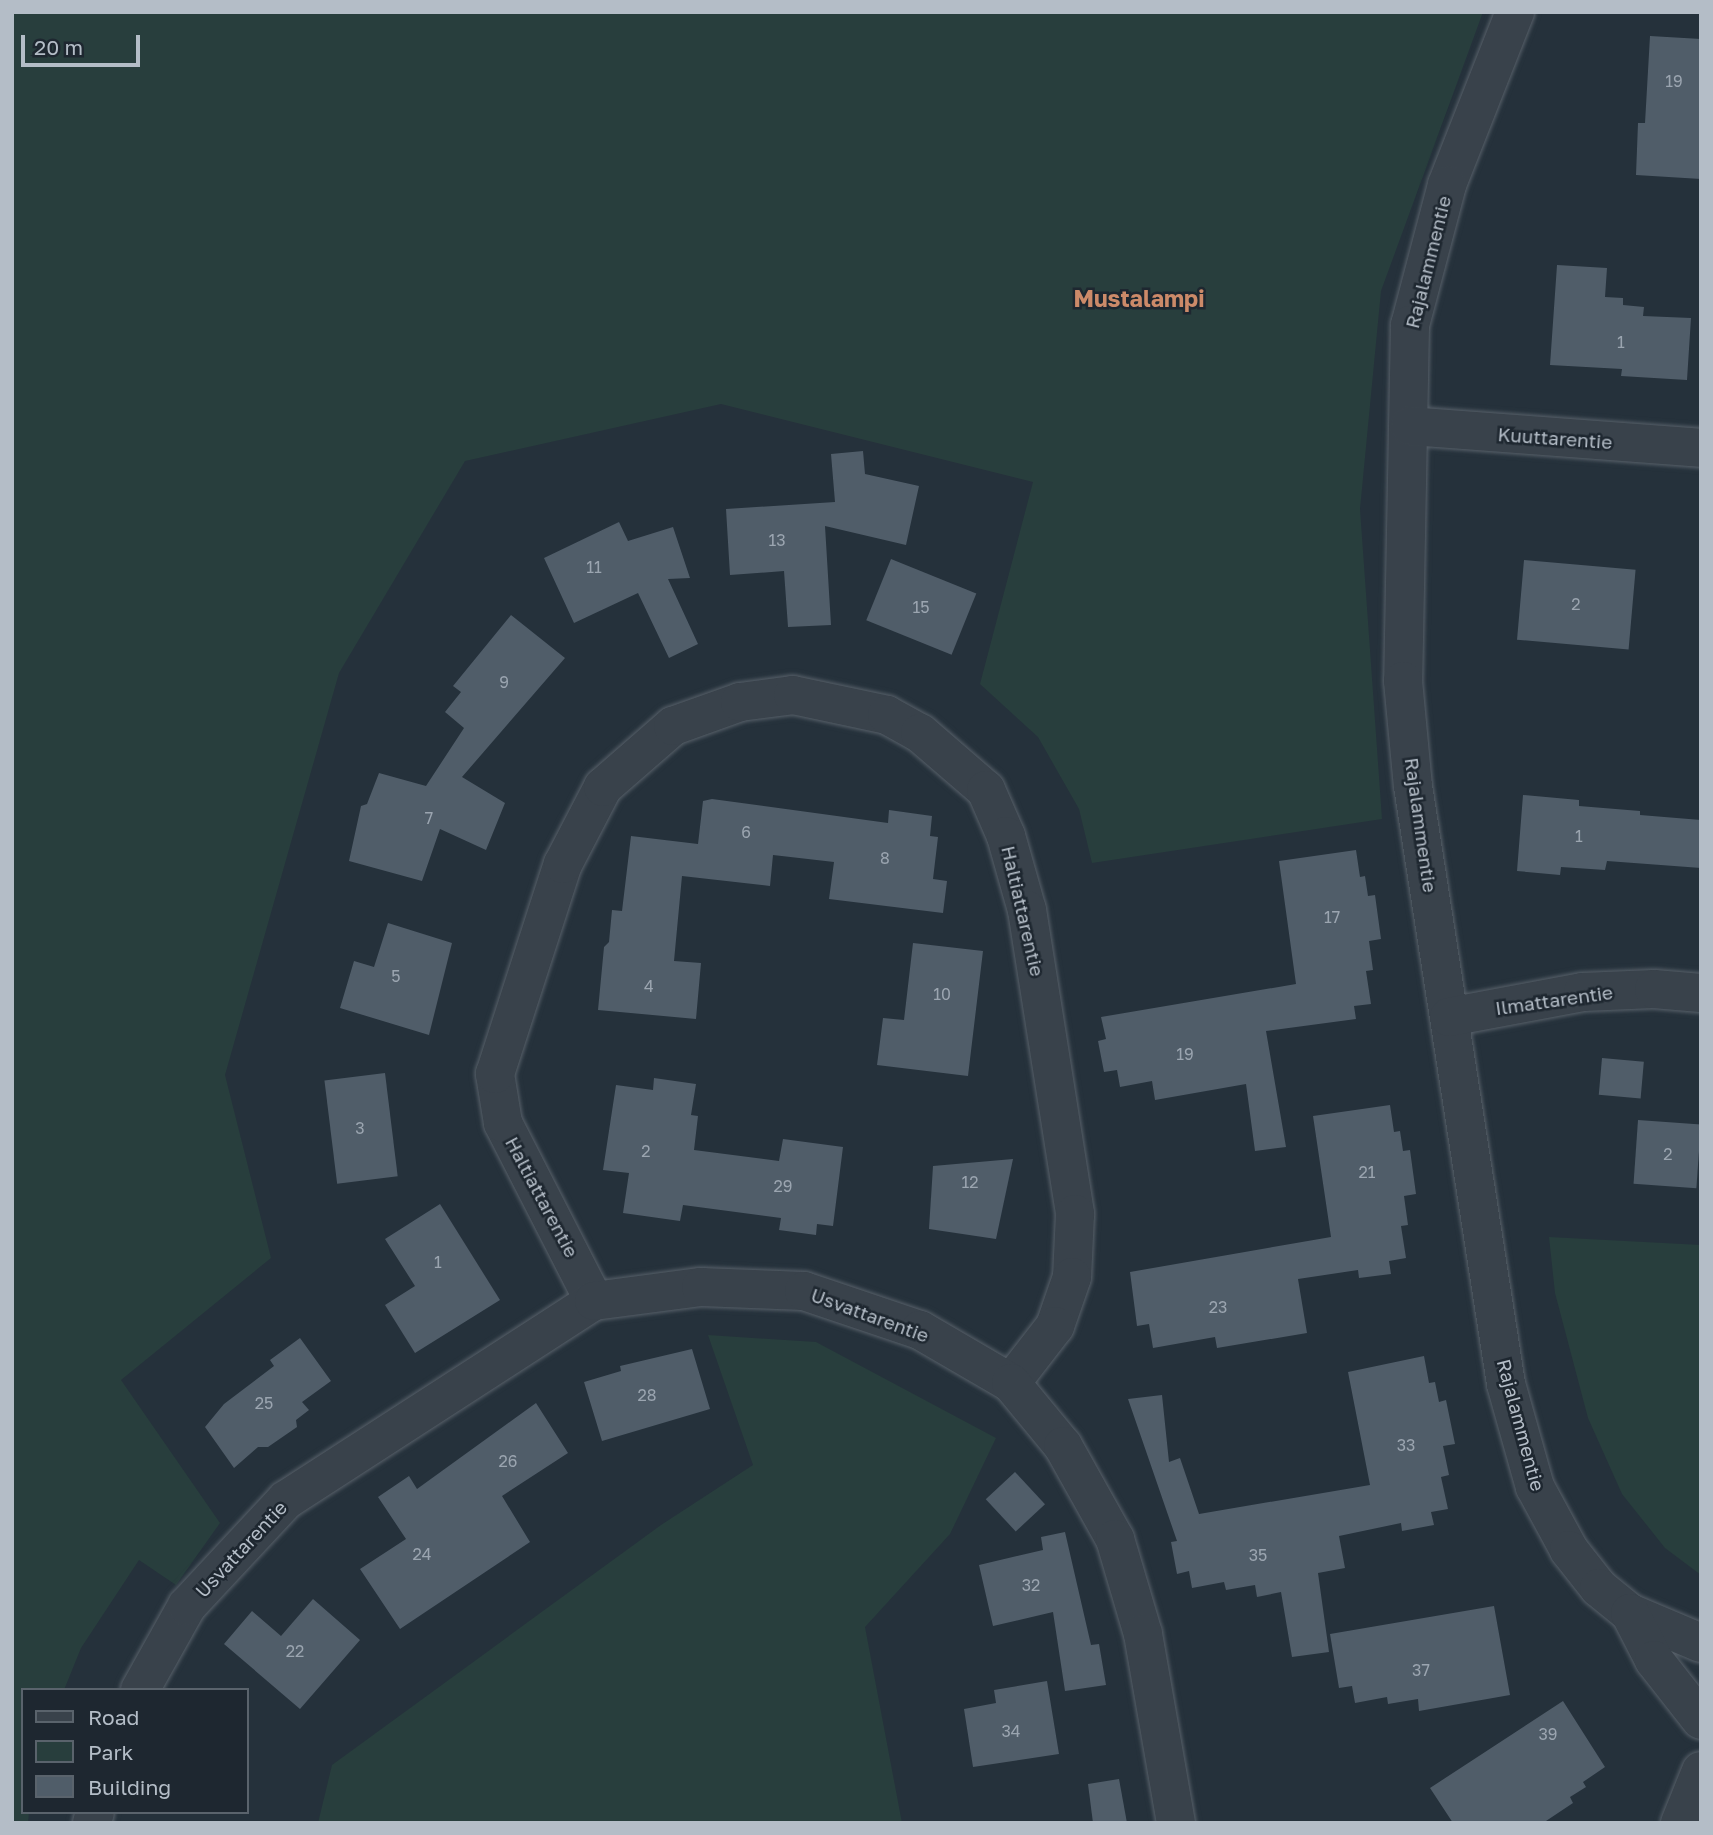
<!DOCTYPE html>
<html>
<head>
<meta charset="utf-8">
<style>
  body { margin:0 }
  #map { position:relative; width:1713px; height:1835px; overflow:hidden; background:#25313b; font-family:"Golos Text",sans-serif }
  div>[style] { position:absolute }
  .green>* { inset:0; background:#283e3d }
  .building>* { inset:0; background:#505d69; transform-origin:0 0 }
  .roads { filter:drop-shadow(0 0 2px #576069) drop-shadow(0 0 2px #576069) }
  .minor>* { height:38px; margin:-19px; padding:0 19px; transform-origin:19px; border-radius:19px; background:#39424b }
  span { translate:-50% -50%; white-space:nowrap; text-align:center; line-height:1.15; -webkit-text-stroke:5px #1e2730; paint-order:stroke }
  .number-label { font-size:16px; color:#9ba5b0 }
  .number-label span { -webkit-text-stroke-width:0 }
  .street-label { font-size:19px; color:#b4bdc7 }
  .quarter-label { font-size:23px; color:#cc8a69; font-weight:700 }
  .frame { position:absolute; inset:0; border:14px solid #b4bdc7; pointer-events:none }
  .legend { position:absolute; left:21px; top:1688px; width:228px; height:126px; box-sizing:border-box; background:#1e2730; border:2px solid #5a636c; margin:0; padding:9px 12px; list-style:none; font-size:21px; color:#b4bdc7 }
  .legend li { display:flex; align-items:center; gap:14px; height:35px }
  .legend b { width:35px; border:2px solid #5a636c }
  .scale { position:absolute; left:21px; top:35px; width:119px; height:32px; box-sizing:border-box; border:4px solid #b4bdc7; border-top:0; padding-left:9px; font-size:21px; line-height:24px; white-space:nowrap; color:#b4bdc7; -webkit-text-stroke:5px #1e2730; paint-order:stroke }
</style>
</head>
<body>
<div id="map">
  <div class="green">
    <div style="clip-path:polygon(12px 12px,1483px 12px,1381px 291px,1360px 509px,1382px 819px,1092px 863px,1079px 809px,1038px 737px,980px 684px,1033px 482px,721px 404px,465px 461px,339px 673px,225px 1075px,271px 1258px,121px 1380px,220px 1523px,176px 1585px,139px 1560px,81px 1648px,64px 1690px,23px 1690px,23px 1812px,29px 1812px,28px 1823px,12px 1823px)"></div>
    <div style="clip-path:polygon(1549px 1237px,1701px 1245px,1701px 1575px,1665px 1548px,1622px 1494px,1588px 1418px,1555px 1293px)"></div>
    <div style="clip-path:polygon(708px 1335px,816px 1342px,996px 1438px,950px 1534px,865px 1627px,902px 1823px,318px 1823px,332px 1765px,661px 1525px,753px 1465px)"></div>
  </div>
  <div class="building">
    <div style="clip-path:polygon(1650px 36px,1701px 39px,1701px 179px,1636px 175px,1638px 123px,1645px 123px)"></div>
    <div style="clip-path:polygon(1557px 265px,1607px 268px,1605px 297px,1623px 298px,1623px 305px,1644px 307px,1643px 316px,1691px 318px,1687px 380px,1621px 376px,1622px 369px,1550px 365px)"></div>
    <div style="clip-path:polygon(863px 451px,865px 474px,919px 486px,906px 545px,825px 526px,831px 625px,788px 627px,784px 571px,730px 575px,726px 509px,835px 502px,831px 454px)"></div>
    <div style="clip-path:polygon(619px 522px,628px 541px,673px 527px,690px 578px,668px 579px,698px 644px,669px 658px,638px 593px,574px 623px,544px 558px)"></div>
    <div style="left:891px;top:559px;width:92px;height:66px;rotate:22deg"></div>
    <div style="left:1524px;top:560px;width:112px;height:80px;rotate:5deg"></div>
    <div style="clip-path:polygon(511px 615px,565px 658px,462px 777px,505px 803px,486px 850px,440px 829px,422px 881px,349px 861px,361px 806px,367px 804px,379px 773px,426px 786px,464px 728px,445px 712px,461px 692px,453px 686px)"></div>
    <div style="clip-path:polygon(1523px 795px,1579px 800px,1579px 806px,1640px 811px,1640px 815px,1701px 820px,1701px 868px,1607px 861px,1605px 870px,1561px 867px,1560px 875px,1517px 871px)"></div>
    <div style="clip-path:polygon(712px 799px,888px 823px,889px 810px,932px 816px,930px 836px,938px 837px,933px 879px,947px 881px,943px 913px,829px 899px,834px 862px,773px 855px,770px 886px,682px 876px,674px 961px,701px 963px,696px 1019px,598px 1010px,604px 947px,609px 942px,612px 910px,622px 911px,631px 836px,698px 844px,703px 801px)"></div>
    <div style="clip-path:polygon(1356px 850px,1360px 877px,1365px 876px,1368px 896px,1375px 895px,1381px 939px,1369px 941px,1373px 970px,1366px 971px,1371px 1004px,1354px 1006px,1356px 1019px,1266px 1031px,1286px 1147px,1255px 1151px,1246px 1084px,1155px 1100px,1152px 1081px,1120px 1087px,1117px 1070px,1104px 1072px,1098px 1041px,1106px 1039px,1101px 1017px,1296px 984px,1279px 861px)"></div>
    <div style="clip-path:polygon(388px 923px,452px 943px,429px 1035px,340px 1008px,354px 961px,374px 967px)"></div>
    <div style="clip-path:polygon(913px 943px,983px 951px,968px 1076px,877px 1065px,883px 1018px,904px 1020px)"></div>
    <div style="left:1602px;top:1058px;width:42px;height:37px;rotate:5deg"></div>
    <div style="left:385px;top:1073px;width:104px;height:61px;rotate:83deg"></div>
    <div style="clip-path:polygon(654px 1078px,696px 1084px,691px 1115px,698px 1116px,694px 1150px,779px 1161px,783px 1139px,843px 1147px,833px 1226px,817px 1224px,816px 1235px,779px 1230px,781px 1218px,683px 1205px,680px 1221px,623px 1213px,629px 1173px,603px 1170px,616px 1085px,653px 1090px)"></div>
    <div style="clip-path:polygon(1390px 1105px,1394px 1132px,1400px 1131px,1403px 1151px,1410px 1150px,1416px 1194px,1404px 1196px,1408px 1225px,1401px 1226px,1406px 1258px,1389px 1261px,1391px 1274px,1359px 1278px,1358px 1270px,1298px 1279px,1307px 1333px,1217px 1348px,1215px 1337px,1153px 1348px,1149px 1324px,1137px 1326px,1130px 1272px,1331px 1237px,1313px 1116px)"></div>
    <div style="left:1638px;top:1120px;width:63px;height:64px;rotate:4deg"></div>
    <div style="clip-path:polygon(1013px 1159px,996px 1239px,929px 1229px,933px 1166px)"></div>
    <div style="clip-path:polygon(440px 1204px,500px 1300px,415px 1353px,385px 1305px,415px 1286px,385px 1239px)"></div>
    <div style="clip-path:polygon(300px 1338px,331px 1381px,302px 1402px,309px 1410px,296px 1420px,297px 1427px,268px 1447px,258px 1447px,234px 1468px,205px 1427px,224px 1404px,274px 1366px,270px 1360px)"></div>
    <div style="clip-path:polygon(692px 1349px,710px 1409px,602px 1441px,584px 1382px,621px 1371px,620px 1366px)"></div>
    <div style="clip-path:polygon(1424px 1356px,1429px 1383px,1435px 1382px,1439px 1402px,1446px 1400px,1455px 1444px,1443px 1446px,1449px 1475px,1441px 1477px,1448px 1509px,1431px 1512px,1434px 1525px,1402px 1531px,1401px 1523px,1339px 1536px,1345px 1568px,1318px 1573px,1329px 1652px,1292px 1657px,1281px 1592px,1257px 1597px,1255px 1585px,1226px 1590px,1224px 1582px,1192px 1588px,1189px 1571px,1177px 1574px,1171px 1542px,1177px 1541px,1128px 1399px,1162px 1395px,1169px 1462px,1180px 1458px,1199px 1514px,1370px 1485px,1348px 1372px)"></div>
    <div style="clip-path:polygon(536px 1403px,568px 1453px,502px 1496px,530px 1542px,400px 1629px,360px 1569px,406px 1539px,378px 1497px,409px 1476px,417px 1489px)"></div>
    <div style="left:1015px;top:1472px;width:44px;height:40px;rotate:47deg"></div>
    <div style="clip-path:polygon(1065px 1532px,1091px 1645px,1099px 1644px,1106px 1685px,1065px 1691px,1053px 1612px,993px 1626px,979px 1565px,1043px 1550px,1041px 1537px)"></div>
    <div style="clip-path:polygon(313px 1599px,360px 1640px,300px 1709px,224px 1644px,252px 1611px,281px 1636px)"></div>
    <div style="clip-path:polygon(1494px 1606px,1510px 1695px,1419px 1711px,1418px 1699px,1388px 1704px,1387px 1697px,1355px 1703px,1352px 1686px,1339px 1688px,1330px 1634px)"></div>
    <div style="clip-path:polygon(1047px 1681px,1059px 1754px,973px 1767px,964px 1709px,996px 1703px,994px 1690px)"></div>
    <div style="clip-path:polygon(1563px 1701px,1605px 1767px,1583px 1782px,1586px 1787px,1570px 1797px,1573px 1803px,1543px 1823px,1453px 1823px,1430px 1788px)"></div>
    <div style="clip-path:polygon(1119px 1779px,1127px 1823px,1093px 1823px,1088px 1784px)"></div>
  </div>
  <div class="roads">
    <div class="minor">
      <div style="left:1515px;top:12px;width:186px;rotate:111.5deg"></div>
      <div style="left:1447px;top:185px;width:145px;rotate:104.8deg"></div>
      <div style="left:1410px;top:325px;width:356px;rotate:91.1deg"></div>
      <div style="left:1403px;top:681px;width:105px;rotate:84.6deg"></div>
      <div style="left:1413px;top:786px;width:605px;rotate:81.16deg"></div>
      <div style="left:1506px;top:1384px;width:107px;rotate:74.3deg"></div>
      <div style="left:1535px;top:1487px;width:72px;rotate:61.6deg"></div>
      <div style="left:1569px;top:1550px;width:48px;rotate:51.7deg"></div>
      <div style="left:1599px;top:1588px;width:40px;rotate:39deg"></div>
      <div style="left:1630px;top:1613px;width:77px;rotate:22.9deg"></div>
      <div style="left:1410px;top:426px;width:292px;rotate:4.3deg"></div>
      <div style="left:1449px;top:1017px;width:136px;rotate:-10.6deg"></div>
      <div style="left:1583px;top:992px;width:71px;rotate:-2.4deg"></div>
      <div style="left:1654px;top:989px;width:47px;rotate:4.9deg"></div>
      <div style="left:594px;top:1301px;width:200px;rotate:-117.1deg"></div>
      <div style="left:503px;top:1123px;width:50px;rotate:-99.3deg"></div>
      <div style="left:495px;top:1074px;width:221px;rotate:-72.1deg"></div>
      <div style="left:563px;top:864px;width:87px;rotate:-62.5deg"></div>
      <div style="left:603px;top:787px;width:93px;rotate:-41.1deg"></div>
      <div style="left:673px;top:726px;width:71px;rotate:-19.7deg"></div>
      <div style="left:740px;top:702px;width:53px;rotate:-7.5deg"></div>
      <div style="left:793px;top:695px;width:96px;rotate:12deg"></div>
      <div style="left:887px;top:715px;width:38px;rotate:29deg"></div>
      <div style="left:920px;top:733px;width:87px;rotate:40.8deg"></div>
      <div style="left:986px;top:790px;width:50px;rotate:66.5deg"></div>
      <div style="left:1006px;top:836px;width:77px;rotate:74.2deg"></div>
      <div style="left:1027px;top:910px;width:308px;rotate:81deg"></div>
      <div style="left:1075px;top:1214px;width:63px;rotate:92.7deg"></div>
      <div style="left:1072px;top:1277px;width:52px;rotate:109.1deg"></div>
      <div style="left:1055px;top:1326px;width:72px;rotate:127.7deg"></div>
      <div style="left:1630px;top:1613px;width:53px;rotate:62.9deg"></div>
      <div style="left:1654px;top:1660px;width:76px;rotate:51.9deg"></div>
      <div style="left:140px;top:1690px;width:96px;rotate:-60.8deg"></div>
      <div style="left:187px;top:1606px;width:145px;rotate:-47deg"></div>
      <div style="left:286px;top:1500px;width:367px;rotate:-32.9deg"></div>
      <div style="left:594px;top:1301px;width:108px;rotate:-7.5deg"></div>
      <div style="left:701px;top:1287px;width:103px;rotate:2.2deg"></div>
      <div style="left:804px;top:1291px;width:122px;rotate:18.6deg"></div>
      <div style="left:920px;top:1330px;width:105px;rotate:30.2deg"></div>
      <div style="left:1011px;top:1383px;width:82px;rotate:50.5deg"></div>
      <div style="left:1063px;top:1446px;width:107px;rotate:60.8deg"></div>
      <div style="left:1115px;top:1539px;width:99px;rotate:73.6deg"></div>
      <div style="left:1143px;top:1634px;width:192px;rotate:80.1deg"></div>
      <div style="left:92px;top:1823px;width:11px;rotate:-75deg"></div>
      <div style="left:1680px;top:1823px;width:56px;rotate:-68deg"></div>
    </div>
  </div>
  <div class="number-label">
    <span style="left:1674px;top:81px">19</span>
    <span style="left:1621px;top:342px">1</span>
    <span style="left:777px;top:540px">13</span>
    <span style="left:594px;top:567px">11</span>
    <span style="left:1576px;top:604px">2</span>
    <span style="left:921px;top:607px">15</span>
    <span style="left:504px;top:682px">9</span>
    <span style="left:429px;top:818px">7</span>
    <span style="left:746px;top:832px">6</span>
    <span style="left:1579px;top:836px">1</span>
    <span style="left:885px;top:858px">8</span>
    <span style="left:1332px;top:917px">17</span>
    <span style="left:396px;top:976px">5</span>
    <span style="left:649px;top:986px">4</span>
    <span style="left:942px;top:994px">10</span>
    <span style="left:1185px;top:1054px">19</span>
    <span style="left:360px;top:1128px">3</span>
    <span style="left:646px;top:1151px">2</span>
    <span style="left:1668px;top:1154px">2</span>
    <span style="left:1367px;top:1172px">21</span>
    <span style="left:970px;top:1182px">12</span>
    <span style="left:783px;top:1186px">29</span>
    <span style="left:438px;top:1262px">1</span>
    <span style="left:1218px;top:1307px">23</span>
    <span style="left:647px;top:1395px">28</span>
    <span style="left:264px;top:1403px">25</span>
    <span style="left:1406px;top:1445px">33</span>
    <span style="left:508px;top:1461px">26</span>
    <span style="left:422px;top:1554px">24</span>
    <span style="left:1258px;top:1555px">35</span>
    <span style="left:1031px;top:1585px">32</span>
    <span style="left:295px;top:1651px">22</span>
    <span style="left:1421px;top:1670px">37</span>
    <span style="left:1011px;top:1731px">34</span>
    <span style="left:1548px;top:1734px">39</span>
  </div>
  <div class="street-label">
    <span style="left:1428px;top:262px;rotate:-76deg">Rajalammentie</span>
    <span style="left:1555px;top:438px;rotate:4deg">Kuuttarentie</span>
    <span style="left:1421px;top:825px;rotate:82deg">Rajalammentie</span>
    <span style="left:1023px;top:911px;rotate:77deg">Haltiattarentie</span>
    <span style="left:1554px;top:1000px;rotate:-8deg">Ilmattarentie</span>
    <span style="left:542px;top:1197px;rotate:62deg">Haltiattarentie</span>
    <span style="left:870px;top:1315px;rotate:20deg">Usvattarentie</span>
    <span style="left:1521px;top:1425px;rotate:75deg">Rajalammentie</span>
    <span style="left:241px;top:1549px;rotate:-47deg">Usvattarentie</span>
  </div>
  <div class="quarter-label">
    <span style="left:1139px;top:298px">Mustalampi</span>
  </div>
  <div class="frame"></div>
  <ul class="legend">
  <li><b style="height:9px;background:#39424b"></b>Road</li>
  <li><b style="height:19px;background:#283e3d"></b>Park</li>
  <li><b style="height:19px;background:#505d69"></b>Building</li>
  </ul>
  <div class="scale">20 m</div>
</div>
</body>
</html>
